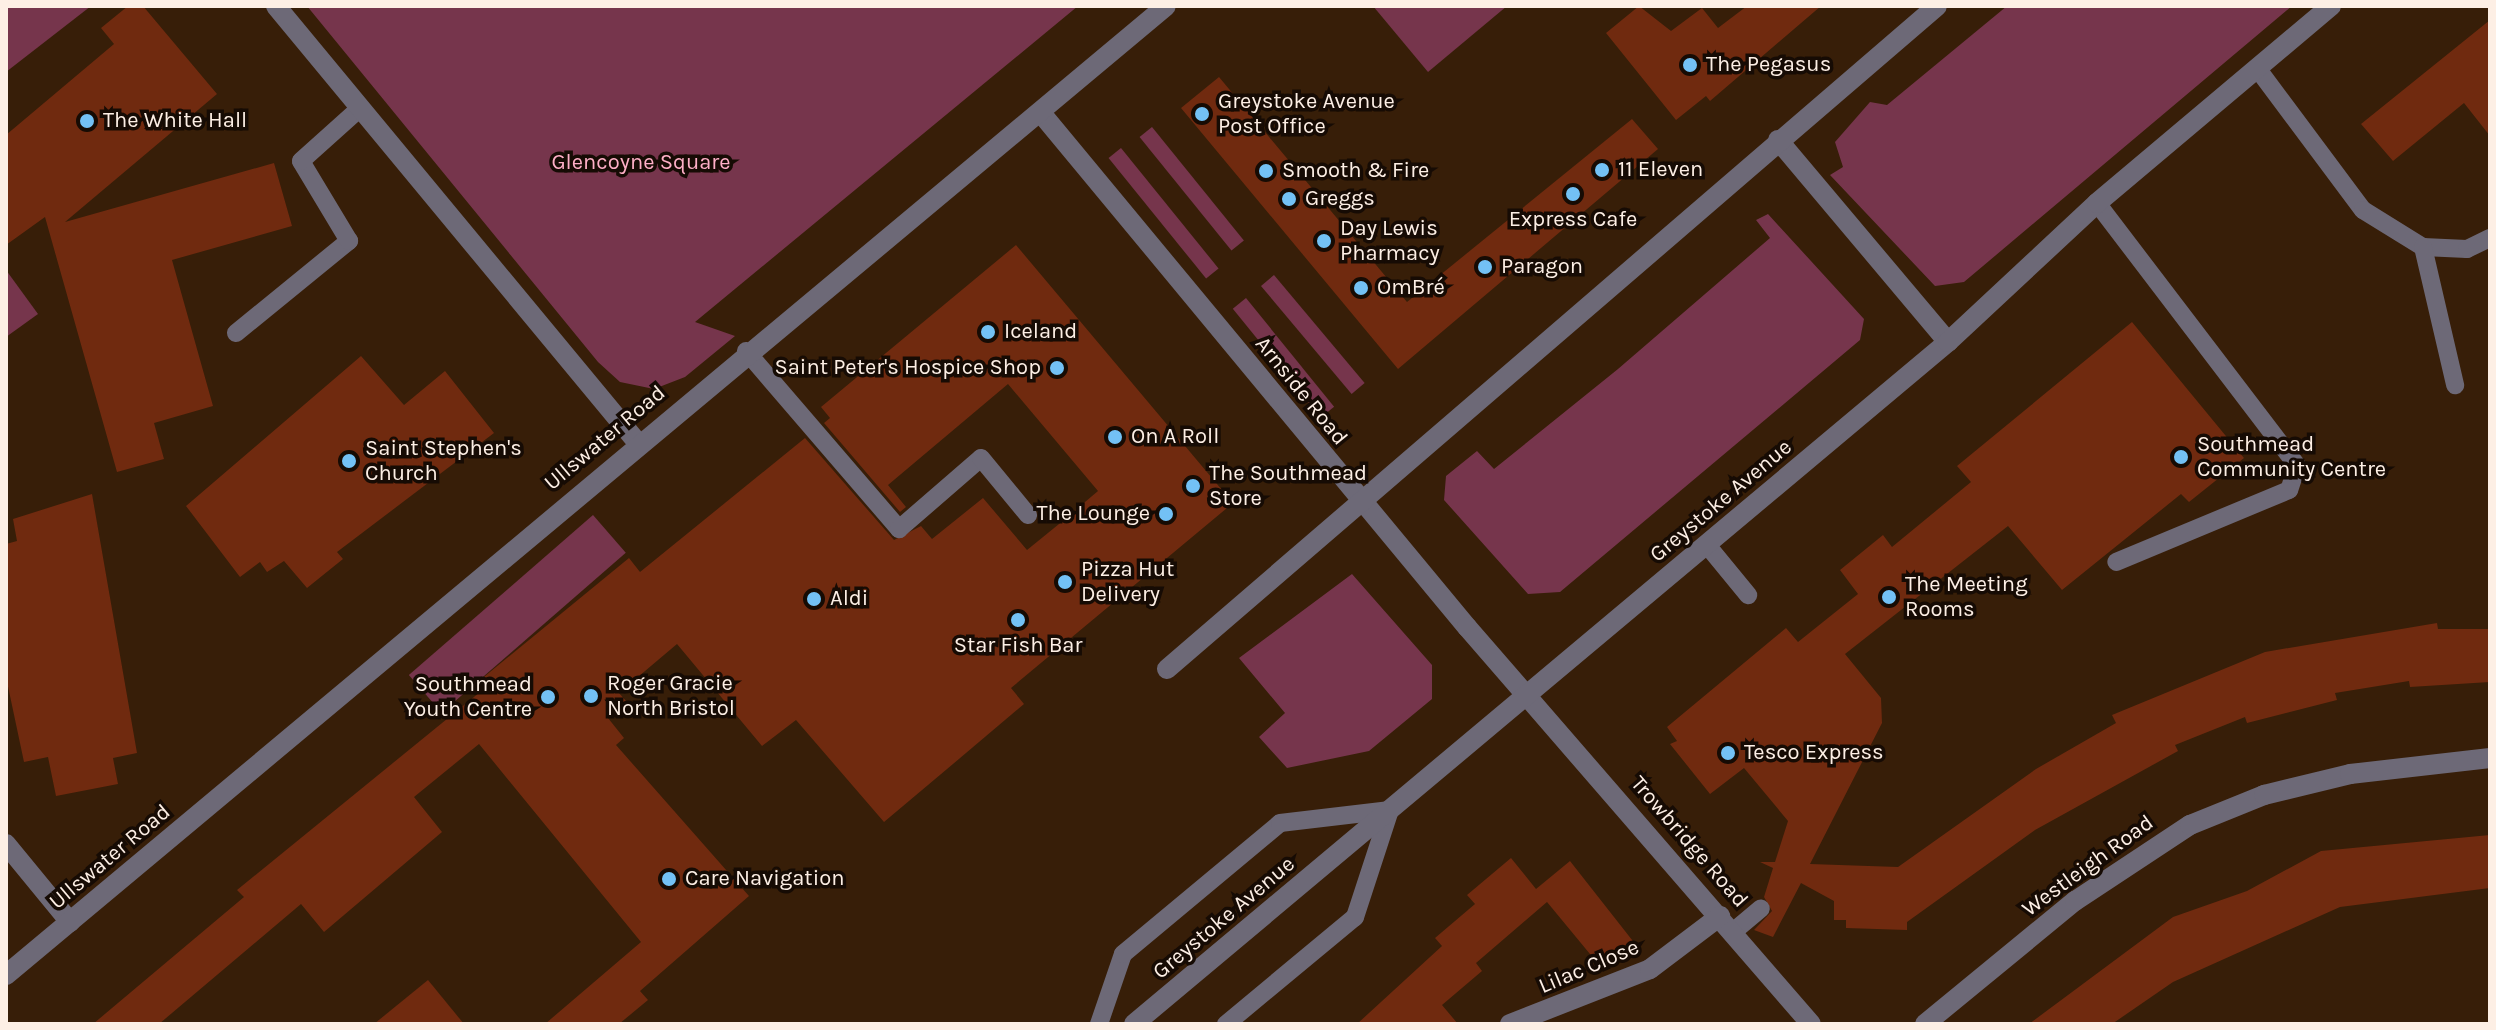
<!DOCTYPE html>
<html>
<head>
<meta charset="utf-8">
<style>
  body { margin:0 }
  #map { position:relative; width:2496px; height:1030px; overflow:hidden; background:#371e08; font-family:Karla,sans-serif }
  div>[style] { position:absolute }
  .green>* { inset:0; background:#76354c; transform-origin:0 0 }
  .building>* { inset:0; background:#702a0f }
  .service>* { height:18px; margin:-9px; padding:0 9px; transform-origin:9px; border-radius:9px; background:#6d6977 }
  .minor>* { height:20px; margin:-10px; padding:0 10px; transform-origin:10px; border-radius:10px; background:#6d6977 }
  .tertiary>* { height:20px; margin:-10px; padding:0 10px; transform-origin:10px; border-radius:10px; background:#6d6977 }
  .dots>* { width:22px; height:22px; translate:-50% -50%; box-sizing:border-box; border:4px solid #160b04; border-radius:50% }
  span { translate:-50% -50%; white-space:nowrap; text-align:center; line-height:1.15; -webkit-text-stroke:7px #160b04; paint-order:stroke }
  .poi-label { font-size:22px; color:#fdefe5 }
  .left { translate:0 -50%; text-align:left }
  .right { translate:-100% -50%; text-align:right }
  .park-label { font-size:22px; color:#ffafc7 }
  .street-label { font-size:22px; color:#fdefe5 }
  .frame { position:absolute; inset:0; border:8px solid #fdefe5; pointer-events:none }
</style>
</head>
<body>
<div id="map">
  <div class="green">
    <div style="clip-path:polygon(6px 6px,91px 6px,6px 72px)"></div>
    <div style="clip-path:polygon(307px 6px,1078px 6px,695px 322px,735px 336px,685px 377px,654px 389px,620px 382px,598px 362px)"></div>
    <div style="clip-path:polygon(1373px 6px,1507px 6px,1428px 72px)"></div>
    <div style="clip-path:polygon(2007px 6px,2292px 6px,1964px 282px,1935px 286px,1830px 175px,1843px 167px,1835px 142px,1870px 102px,1887px 105px)"></div>
    <div style="left:1152px;top:127px;width:146px;height:16px;rotate:51deg"></div>
    <div style="left:1121px;top:148px;width:155px;height:16px;rotate:51deg"></div>
    <div style="clip-path:polygon(1768px 214px,1864px 319px,1860px 340px,1560px 592px,1528px 594px,1444px 500px,1446px 476px,1477px 451px,1494px 469px,1618px 369px,1770px 238px,1756px 220px)"></div>
    <div style="clip-path:polygon(6px 270px,38px 314px,6px 337px)"></div>
    <div style="left:1274px;top:275px;width:141px;height:17px;rotate:50deg"></div>
    <div style="left:1246px;top:298px;width:140px;height:17px;rotate:51deg"></div>
    <div style="left:593px;top:515px;width:50px;height:244px;rotate:49deg"></div>
    <div style="clip-path:polygon(1352px 574px,1432px 665px,1432px 699px,1369px 751px,1287px 768px,1259px 737px,1285px 713px,1239px 658px)"></div>
  </div>
  <div class="building">
    <div style="clip-path:polygon(128px 6px,143px 6px,217px 94px,65px 222px,274px 163px,292px 226px,172px 260px,213px 406px,154px 423px,164px 459px,117px 472px,45px 217px,6px 245px,6px 135px,114px 44px,101px 28px)"></div>
    <div style="clip-path:polygon(1639px 6px,1671px 31px,1702px 8px,1718px 28px,1747px 6px,1821px 6px,1710px 101px,1706px 96px,1676px 120px,1606px 33px)"></div>
    <div style="clip-path:polygon(2490px 20px,2490px 136px,2464px 103px,2393px 161px,2361px 124px)"></div>
    <div style="clip-path:polygon(1219px 77px,1407px 302px,1632px 119px,1658px 149px,1398px 369px,1181px 108px)"></div>
    <div style="clip-path:polygon(1016px 245px,1233px 503px,1011px 688px,1024px 704px,953px 764px,884px 822px,796px 720px,762px 746px,677px 644px,619px 693px,627px 702px,608px 718px,624px 738px,616px 745px,749px 896px,640px 991px,648px 1000px,619px 1024px,545px 1024px,641px 942px,479px 744px,414px 797px,442px 832px,324px 932px,301px 904px,159px 1024px,93px 1024px,244px 897px,237px 890px,485px 688px,479px 681px,629px 558px,640px 572px,805px 438px,894px 540px,921px 526px,932px 539px,983px 498px,1027px 550px,1059px 524px,1098px 491px,1008px 384px,888px 485px,906px 507px,900px 512px,824px 423px,830px 418px,821px 407px)"></div>
    <div style="clip-path:polygon(2132px 322px,2244px 458px,2189px 502px,2181px 494px,2062px 590px,2008px 526px,1845px 654px,1881px 698px,1882px 723px,1810px 864px,1898px 867px,2036px 769px,2116px 723px,2112px 715px,2265px 652px,2437px 623px,2438px 629px,2490px 629px,2490px 682px,2410px 687px,2409px 681px,2335px 693px,2337px 700px,2247px 723px,2245px 717px,2175px 745px,2178px 751px,2035px 830px,1907px 922px,1907px 930px,1846px 928px,1846px 920px,1834px 920px,1834px 901px,1801px 883px,1773px 937px,1754px 930px,1772px 911px,1764px 897px,1773px 868px,1760px 862px,1775px 862px,1788px 821px,1744px 768px,1710px 794px,1670px 744px,1677px 741px,1667px 727px,1786px 628px,1798px 642px,1858px 594px,1840px 570px,1883px 535px,1892px 547px,1971px 482px,1957px 466px)"></div>
    <div style="clip-path:polygon(361px 356px,404px 405px,445px 371px,494px 433px,337px 552px,343px 559px,307px 588px,284px 561px,267px 572px,260px 562px,240px 577px,186px 506px)"></div>
    <div style="clip-path:polygon(92px 494px,137px 753px,113px 758px,118px 784px,56px 796px,48px 757px,24px 762px,6px 677px,6px 544px,17px 541px,13px 519px)"></div>
    <div style="clip-path:polygon(2490px 835px,2490px 888px,2340px 907px,2173px 982px,2112px 1024px,2029px 1024px,2173px 917px,2247px 891px,2321px 851px)"></div>
    <div style="clip-path:polygon(1511px 858px,1536px 889px,1570px 861px,1636px 945px,1604px 971px,1547px 902px,1476px 963px,1482px 971px,1442px 1005px,1458px 1024px,1357px 1024px,1442px 946px,1435px 938px,1475px 904px,1467px 895px)"></div>
    <div style="clip-path:polygon(428px 980px,464px 1024px,374px 1024px)"></div>
  </div>
  <div class="service">
    <div style="left:2257px;top:68px;width:177px;rotate:53.3deg"></div>
    <div style="left:2363px;top:210px;width:70px;rotate:31.7deg"></div>
    <div style="left:2423px;top:247px;width:44px;rotate:2.6deg"></div>
    <div style="left:2467px;top:249px;width:25px;rotate:-26deg"></div>
    <div style="left:2097px;top:203px;width:330px;rotate:52.7deg"></div>
    <div style="left:2297px;top:466px;width:25px;rotate:108deg"></div>
    <div style="left:2289px;top:490px;width:187px;rotate:157.4deg"></div>
    <div style="left:2423px;top:247px;width:142px;rotate:76.9deg"></div>
    <div style="left:236px;top:333px;width:146px;rotate:-39.2deg"></div>
    <div style="left:349px;top:241px;width:93px;rotate:-121deg"></div>
    <div style="left:301px;top:161px;width:79px;rotate:-41.9deg"></div>
    <div style="left:746px;top:351px;width:235px;rotate:49.3deg"></div>
    <div style="left:899px;top:529px;width:108px;rotate:-40.9deg"></div>
    <div style="left:981px;top:458px;width:74px;rotate:50.5deg"></div>
    <div style="left:1707px;top:545px;width:65px;rotate:50.6deg"></div>
    <div style="left:1734px;top:931px;width:35px;rotate:-40deg"></div>
    <div style="left:1099px;top:1024px;width:74px;rotate:-71.1deg"></div>
    <div style="left:1123px;top:954px;width:204px;rotate:-39.8deg"></div>
    <div style="left:1280px;top:823px;width:111px;rotate:-6.7deg"></div>
    <div style="left:1390px;top:810px;width:113px;rotate:108.1deg"></div>
    <div style="left:1355px;top:917px;width:168px;rotate:140.3deg"></div>
  </div>
  <div class="minor">
    <div style="left:276px;top:6px;width:566px;rotate:50.38deg"></div>
    <div style="left:1041px;top:113px;width:668px;rotate:50.35deg"></div>
    <div style="left:1467px;top:627px;width:525px;rotate:49.09deg"></div>
    <div style="left:1778px;top:140px;width:264px;rotate:49.9deg"></div>
    <div style="left:1167px;top:669px;width:1016px;rotate:-40.73deg"></div>
    <div style="left:6px;top:844px;width:101px;rotate:50.6deg"></div>
    <div style="left:6px;top:975px;width:1511px;rotate:-39.87deg"></div>
    <div style="left:1510px;top:1024px;width:150px;rotate:-21.4deg"></div>
    <div style="left:1650px;top:969px;width:88px;rotate:-37.1deg"></div>
    <div style="left:1925px;top:1024px;width:194px;rotate:-39.4deg"></div>
    <div style="left:2075px;top:901px;width:138px;rotate:-33.5deg"></div>
    <div style="left:2190px;top:825px;width:80px;rotate:-22.1deg"></div>
    <div style="left:2264px;top:795px;width:89px;rotate:-13.7deg"></div>
    <div style="left:2350px;top:774px;width:141px;rotate:-6.5deg"></div>
  </div>
  <div class="tertiary">
    <div style="left:1134px;top:1024px;width:1062px;rotate:-39.96deg"></div>
    <div style="left:1948px;top:342px;width:204px;rotate:-43deg"></div>
    <div style="left:2097px;top:203px;width:306px;rotate:-40.1deg"></div>
  </div>
  <div class="dots">
    <div style="left:1690px;top:65px;background:#73c1f5"></div>
    <div style="left:1202px;top:114px;background:#73c1f5"></div>
    <div style="left:87px;top:121px;background:#73c1f5"></div>
    <div style="left:1602px;top:170px;background:#73c1f5"></div>
    <div style="left:1266px;top:171px;background:#73c1f5"></div>
    <div style="left:1573px;top:194px;background:#73c1f5"></div>
    <div style="left:1289px;top:199px;background:#73c1f5"></div>
    <div style="left:1324px;top:241px;background:#73c1f5"></div>
    <div style="left:1485px;top:267px;background:#73c1f5"></div>
    <div style="left:1361px;top:288px;background:#73c1f5"></div>
    <div style="left:988px;top:332px;background:#73c1f5"></div>
    <div style="left:1057px;top:368px;background:#73c1f5"></div>
    <div style="left:1115px;top:437px;background:#73c1f5"></div>
    <div style="left:2181px;top:457px;background:#73c1f5"></div>
    <div style="left:349px;top:461px;background:#73c1f5"></div>
    <div style="left:1193px;top:486px;background:#73c1f5"></div>
    <div style="left:1166px;top:514px;background:#73c1f5"></div>
    <div style="left:1065px;top:582px;background:#73c1f5"></div>
    <div style="left:1889px;top:597px;background:#73c1f5"></div>
    <div style="left:814px;top:599px;background:#73c1f5"></div>
    <div style="left:1018px;top:620px;background:#73c1f5"></div>
    <div style="left:591px;top:696px;background:#73c1f5"></div>
    <div style="left:548px;top:697px;background:#73c1f5"></div>
    <div style="left:1728px;top:753px;background:#73c1f5"></div>
    <div style="left:669px;top:879px;background:#73c1f5"></div>
  </div>
  <div class="poi-label">
    <span class="left" style="left:1706px;top:65px">The Pegasus</span>
    <span class="left" style="left:1218px;top:114px">Greystoke Avenue<br>Post Office</span>
    <span class="left" style="left:103px;top:121px">The White Hall</span>
    <span class="left" style="left:1618px;top:170px">11 Eleven</span>
    <span class="left" style="left:1282px;top:171px">Smooth &amp; Fire</span>
    <span class="left" style="left:1305px;top:199px">Greggs</span>
    <span style="left:1573px;top:220px">Express Cafe</span>
    <span class="left" style="left:1340px;top:241px">Day Lewis<br>Pharmacy</span>
    <span class="left" style="left:1501px;top:267px">Paragon</span>
    <span class="left" style="left:1377px;top:288px">OmBré</span>
    <span class="left" style="left:1004px;top:332px">Iceland</span>
    <span class="right" style="left:1041px;top:368px">Saint Peter's Hospice Shop</span>
    <span class="left" style="left:1131px;top:437px">On A Roll</span>
    <span class="left" style="left:2197px;top:457px">Southmead<br>Community Centre</span>
    <span class="left" style="left:365px;top:461px">Saint Stephen's<br>Church</span>
    <span class="left" style="left:1209px;top:486px">The Southmead<br>Store</span>
    <span class="right" style="left:1150px;top:514px">The Lounge</span>
    <span class="left" style="left:1081px;top:582px">Pizza Hut<br>Delivery</span>
    <span class="left" style="left:1905px;top:597px">The Meeting<br>Rooms</span>
    <span class="left" style="left:830px;top:599px">Aldi</span>
    <span style="left:1018px;top:646px">Star Fish Bar</span>
    <span class="left" style="left:607px;top:696px">Roger Gracie<br>North Bristol</span>
    <span class="right" style="left:532px;top:697px">Southmead<br>Youth Centre</span>
    <span class="left" style="left:1744px;top:753px">Tesco Express</span>
    <span class="left" style="left:685px;top:879px">Care Navigation</span>
  </div>
  <div class="park-label">
    <span style="left:641px;top:163px">Glencoyne Square</span>
  </div>
  <div class="street-label">
    <span style="left:1301px;top:391px;rotate:51deg">Arnside Road</span>
    <span style="left:605px;top:438px;rotate:-40deg">Ullswater Road</span>
    <span style="left:1721px;top:501px;rotate:-40deg">Greystoke Avenue</span>
    <span style="left:1689px;top:842px;rotate:49deg">Trowbridge Road</span>
    <span style="left:110px;top:857px;rotate:-40deg">Ullswater Road</span>
    <span style="left:2088px;top:866px;rotate:-36deg">Westleigh Road</span>
    <span style="left:1224px;top:918px;rotate:-40deg">Greystoke Avenue</span>
    <span style="left:1589px;top:967px;rotate:-23deg">Lilac Close</span>
  </div>
  <div class="frame"></div>
</div>
</body>
</html>
